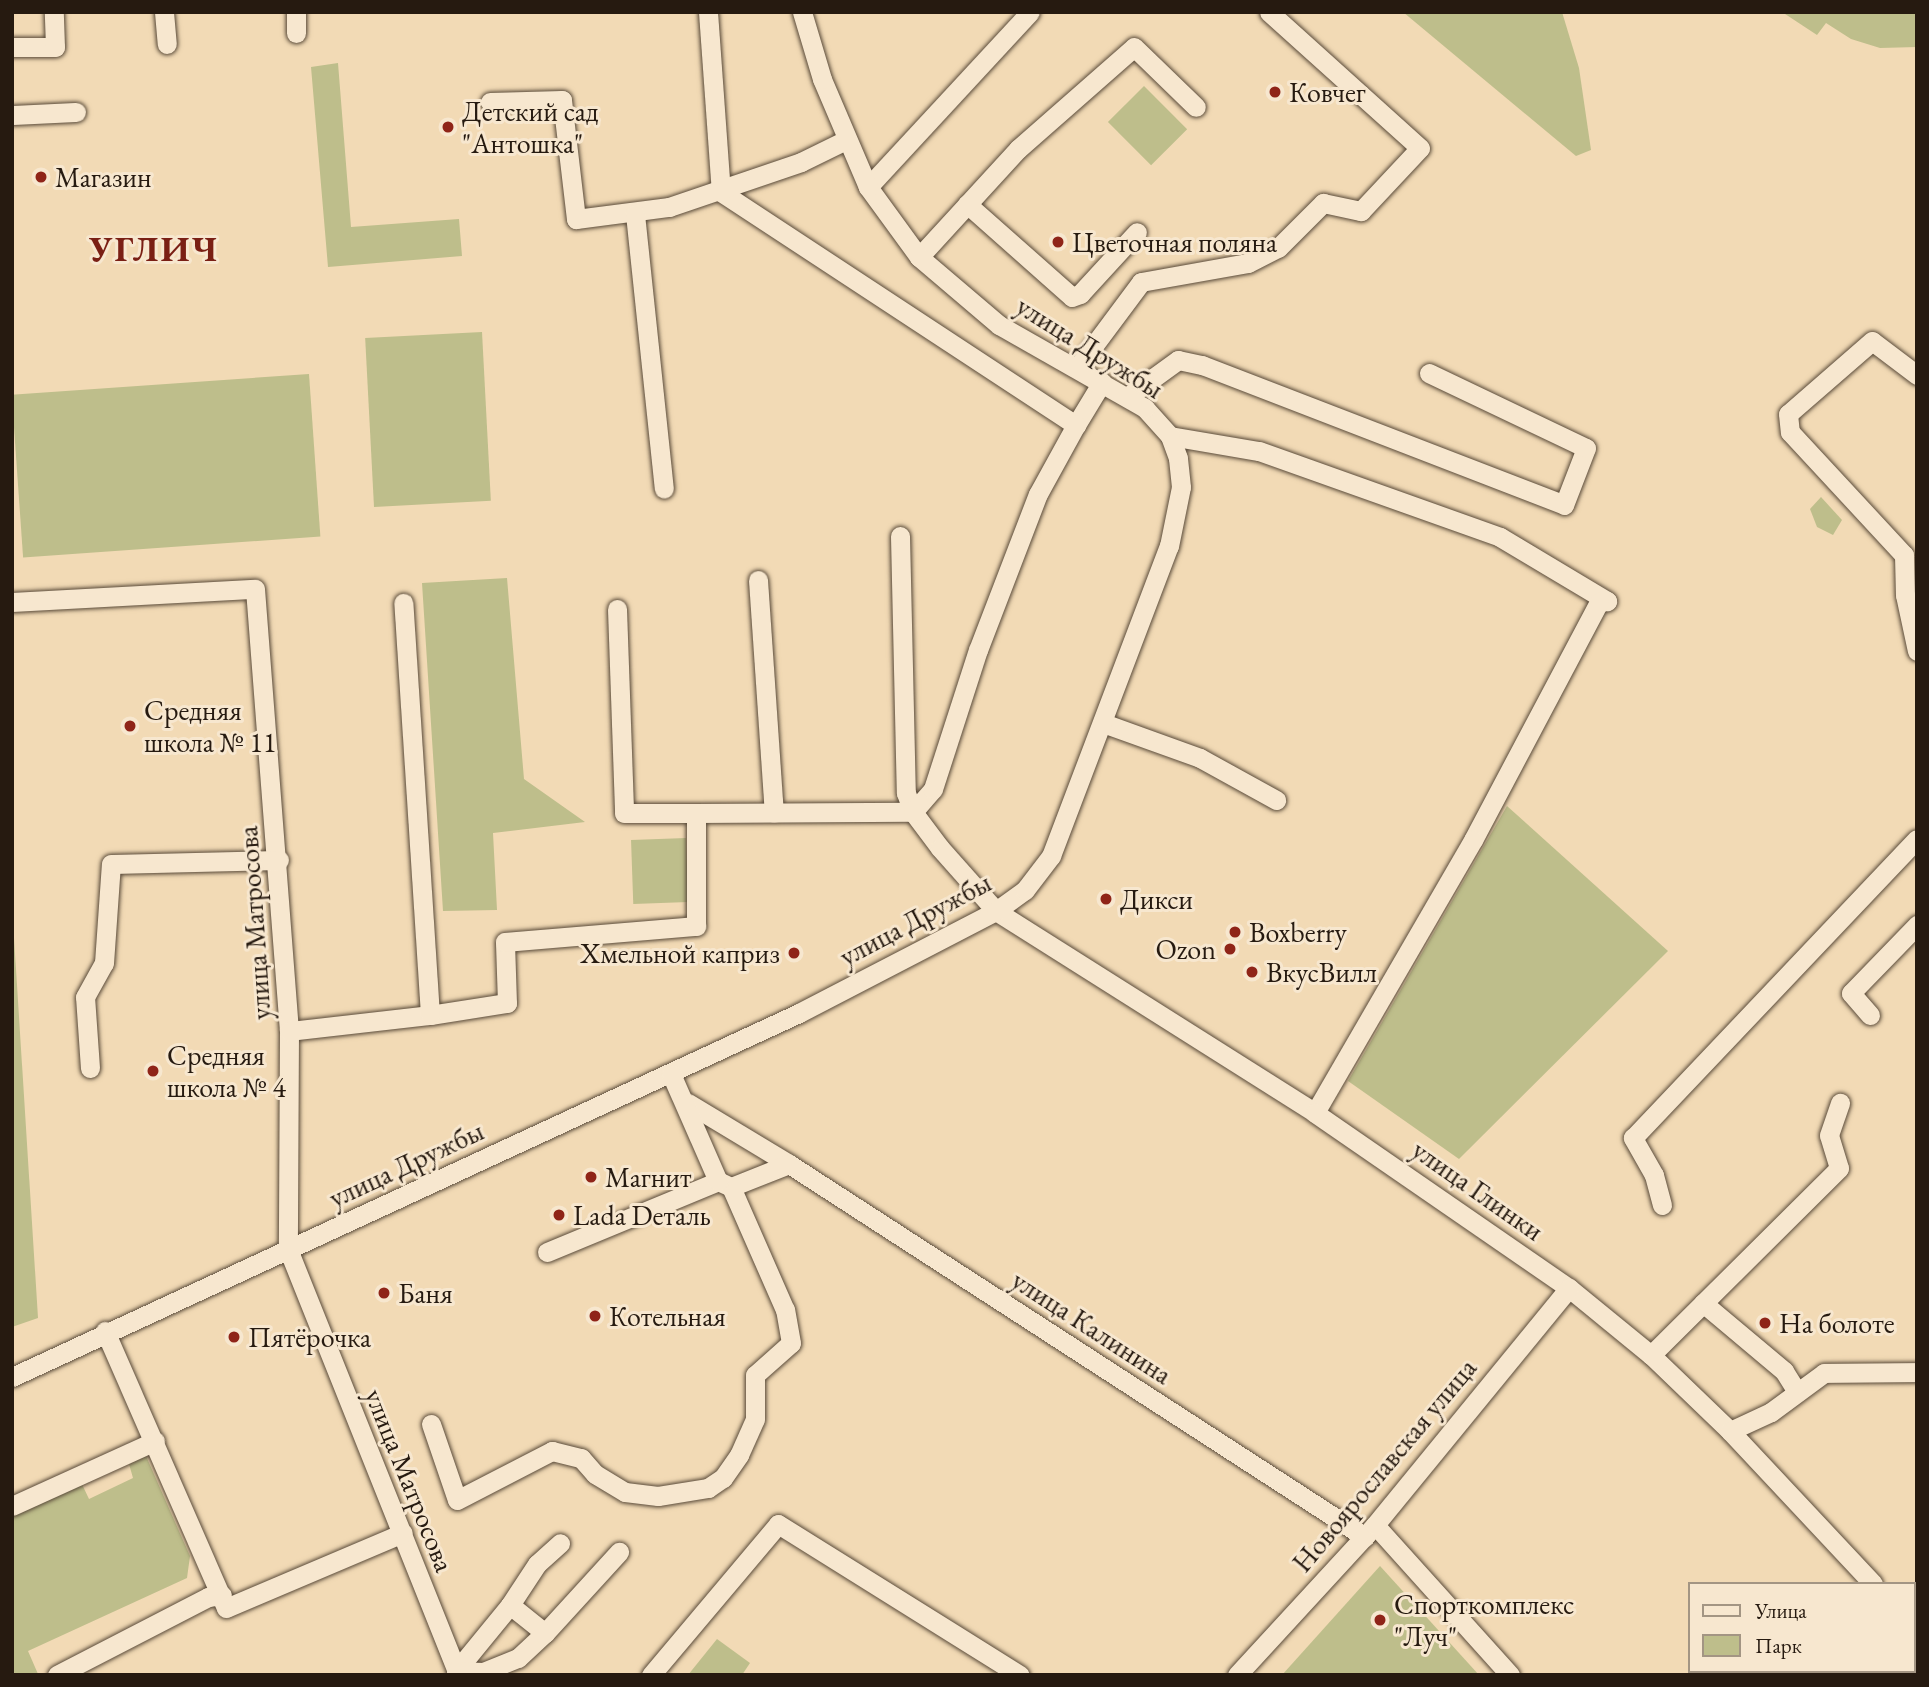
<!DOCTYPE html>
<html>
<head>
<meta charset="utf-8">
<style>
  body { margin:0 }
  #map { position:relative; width:1929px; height:1687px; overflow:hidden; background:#f2dab5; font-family:"EB Garamond",serif }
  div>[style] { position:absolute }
  .green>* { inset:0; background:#bebe8b; transform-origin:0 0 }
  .roads { filter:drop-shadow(0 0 2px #594a39) drop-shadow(0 0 2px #594a39) }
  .minor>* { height:19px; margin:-9.5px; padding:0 9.5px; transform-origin:9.5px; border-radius:9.5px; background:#f7e7cf }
  .dots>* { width:19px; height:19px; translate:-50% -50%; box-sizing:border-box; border:4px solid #f7e7cf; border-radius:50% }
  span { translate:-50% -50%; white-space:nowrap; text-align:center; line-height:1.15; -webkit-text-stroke:6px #f7e7cf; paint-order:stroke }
  .poi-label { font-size:28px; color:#261a10 }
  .left { translate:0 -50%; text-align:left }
  .right { translate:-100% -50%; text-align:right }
  .street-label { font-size:28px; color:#261a10 }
  .district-label { font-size:35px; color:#7a1f14; font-weight:700; letter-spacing:2px }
  .frame { position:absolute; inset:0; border:14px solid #261a10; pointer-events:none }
  .legend { position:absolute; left:1688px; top:1582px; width:228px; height:91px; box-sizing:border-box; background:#f7e7cf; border:2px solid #a39583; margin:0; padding:9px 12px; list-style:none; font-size:21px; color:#261a10 }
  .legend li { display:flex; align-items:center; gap:14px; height:35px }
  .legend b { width:35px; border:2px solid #a39583 }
</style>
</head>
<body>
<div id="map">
  <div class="green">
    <div style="clip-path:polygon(1403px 12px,1562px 12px,1579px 68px,1591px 150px,1576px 156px)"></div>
    <div style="clip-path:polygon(1782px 12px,1917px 12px,1917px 47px,1880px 48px,1851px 39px,1826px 23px,1817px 35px)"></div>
    <div style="clip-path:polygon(338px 63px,351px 227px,459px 219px,462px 256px,328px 267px,311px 67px)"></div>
    <div style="left:1144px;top:86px;width:61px;height:51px;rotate:45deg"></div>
    <div style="left:482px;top:332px;width:169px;height:117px;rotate:87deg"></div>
    <div style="left:309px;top:374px;width:163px;height:298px;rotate:86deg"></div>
    <div style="clip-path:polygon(1821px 497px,1842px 520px,1833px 535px,1817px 527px,1810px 509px)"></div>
    <div style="clip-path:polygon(507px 578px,524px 779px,585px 822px,493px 833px,497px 910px,443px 911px,422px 583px)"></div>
    <div style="clip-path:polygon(1507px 806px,1668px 951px,1459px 1159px,1348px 1081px)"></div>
    <div style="left:686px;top:838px;width:64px;height:55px;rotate:88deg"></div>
    <div style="clip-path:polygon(12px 906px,38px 1318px,12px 1327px)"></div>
    <div style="clip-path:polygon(146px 1456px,190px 1556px,187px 1578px,28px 1651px,38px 1674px,12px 1675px,12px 1512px,80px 1480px,89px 1499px,133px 1478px,129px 1464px)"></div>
    <div style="clip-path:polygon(1380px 1566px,1479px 1675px,1282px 1675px)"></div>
    <div style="clip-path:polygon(717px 1639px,750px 1663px,742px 1675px,688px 1675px)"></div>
  </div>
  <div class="roads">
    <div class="minor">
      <div style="left:164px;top:12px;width:32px;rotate:85deg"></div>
      <div style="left:296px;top:12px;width:21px;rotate:90deg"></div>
      <div style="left:708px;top:12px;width:180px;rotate:85.9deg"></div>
      <div style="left:721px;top:192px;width:425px;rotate:33.3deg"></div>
      <div style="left:1076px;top:425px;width:50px;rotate:-58.8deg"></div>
      <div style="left:12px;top:47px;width:43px"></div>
      <div style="left:55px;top:47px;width:35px;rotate:-92deg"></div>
      <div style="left:490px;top:102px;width:72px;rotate:-1.6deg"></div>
      <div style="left:562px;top:100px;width:120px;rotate:83.3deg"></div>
      <div style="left:576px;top:219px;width:94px;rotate:-7.4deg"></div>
      <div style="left:669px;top:207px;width:139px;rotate:-18.8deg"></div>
      <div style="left:801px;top:162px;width:50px;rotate:-26.1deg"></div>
      <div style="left:12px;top:115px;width:64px;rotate:-2.7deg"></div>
      <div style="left:868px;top:187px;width:238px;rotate:-47.2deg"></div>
      <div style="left:967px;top:204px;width:140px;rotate:41.5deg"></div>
      <div style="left:1072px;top:297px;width:9px;rotate:-21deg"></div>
      <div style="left:1080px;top:294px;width:84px;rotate:-47.4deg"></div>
      <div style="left:635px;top:214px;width:276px;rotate:84deg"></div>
      <div style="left:919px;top:257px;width:147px;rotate:-47.5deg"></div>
      <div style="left:1018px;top:149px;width:154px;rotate:-41.3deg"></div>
      <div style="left:1134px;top:47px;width:86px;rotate:44.1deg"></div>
      <div style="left:1077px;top:368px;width:107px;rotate:-53.3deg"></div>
      <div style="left:1141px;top:282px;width:109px;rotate:-10.1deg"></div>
      <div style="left:1248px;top:263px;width:34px;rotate:-27deg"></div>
      <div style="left:1278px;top:248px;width:64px;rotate:-45deg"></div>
      <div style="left:1323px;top:203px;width:39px;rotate:12deg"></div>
      <div style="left:1361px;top:211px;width:86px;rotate:-46.9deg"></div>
      <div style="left:1420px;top:148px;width:203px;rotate:-138deg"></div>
      <div style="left:1917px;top:375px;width:56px;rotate:-142.9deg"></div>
      <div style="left:1872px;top:341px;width:111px;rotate:139deg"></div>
      <div style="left:1788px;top:414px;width:18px;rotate:84deg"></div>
      <div style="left:1790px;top:432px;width:168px;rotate:47.2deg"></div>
      <div style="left:1904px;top:555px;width:40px;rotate:88.6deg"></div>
      <div style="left:1905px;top:595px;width:57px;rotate:77.9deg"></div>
      <div style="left:1127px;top:397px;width:63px;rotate:-36deg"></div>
      <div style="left:1178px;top:360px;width:25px;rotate:12deg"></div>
      <div style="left:1202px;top:365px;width:388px;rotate:21.1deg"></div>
      <div style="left:1564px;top:505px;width:61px;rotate:-68.9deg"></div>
      <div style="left:1586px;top:448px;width:174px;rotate:-154.5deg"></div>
      <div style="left:1170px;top:436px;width:90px;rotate:9.6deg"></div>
      <div style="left:1259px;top:451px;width:256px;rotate:19.6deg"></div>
      <div style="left:1500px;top:537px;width:125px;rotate:30.9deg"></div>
      <div style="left:1607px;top:601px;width:8px;rotate:173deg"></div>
      <div style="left:1599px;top:602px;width:269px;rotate:117.9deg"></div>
      <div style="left:1473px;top:840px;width:315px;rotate:120.1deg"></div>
      <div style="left:900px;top:536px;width:257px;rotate:88.7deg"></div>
      <div style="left:906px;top:793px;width:20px;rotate:70deg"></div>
      <div style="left:913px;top:812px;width:45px;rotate:53.1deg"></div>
      <div style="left:940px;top:848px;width:84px;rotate:48.4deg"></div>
      <div style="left:996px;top:911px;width:378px;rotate:32.3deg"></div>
      <div style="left:1315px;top:1113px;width:308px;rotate:34.6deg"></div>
      <div style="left:1569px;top:1288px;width:106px;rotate:39.3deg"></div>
      <div style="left:1651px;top:1355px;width:110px;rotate:43.9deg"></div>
      <div style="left:1730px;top:1431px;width:209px;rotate:46.9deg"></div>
      <div style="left:758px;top:580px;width:233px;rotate:86.1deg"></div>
      <div style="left:12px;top:602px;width:243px;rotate:-3.1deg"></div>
      <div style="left:255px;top:589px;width:443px;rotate:85.6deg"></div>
      <div style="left:289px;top:1031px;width:218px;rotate:90.3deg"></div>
      <div style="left:288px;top:1249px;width:459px;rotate:68.2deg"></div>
      <div style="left:617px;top:609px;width:204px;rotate:88deg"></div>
      <div style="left:624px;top:813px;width:72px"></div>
      <div style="left:1103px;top:723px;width:103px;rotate:19.8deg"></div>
      <div style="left:1200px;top:758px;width:87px;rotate:28.9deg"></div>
      <div style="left:430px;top:1015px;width:78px;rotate:-8.9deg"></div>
      <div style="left:507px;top:1003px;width:61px;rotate:-91.9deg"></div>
      <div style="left:505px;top:942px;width:192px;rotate:-4.8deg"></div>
      <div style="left:696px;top:926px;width:113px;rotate:-90deg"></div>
      <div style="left:696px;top:813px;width:217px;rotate:-0.3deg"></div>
      <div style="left:913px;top:812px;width:30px;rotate:-49deg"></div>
      <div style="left:933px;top:789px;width:146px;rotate:-72.1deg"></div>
      <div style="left:978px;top:650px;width:167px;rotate:-69deg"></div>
      <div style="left:1038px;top:494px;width:79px;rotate:-61.2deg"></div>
      <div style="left:1870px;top:1015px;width:29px;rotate:-131deg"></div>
      <div style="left:1851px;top:993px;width:95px;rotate:-45.9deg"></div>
      <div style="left:289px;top:1031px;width:142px;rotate:-6.5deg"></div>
      <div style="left:430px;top:1015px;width:413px;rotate:-93.7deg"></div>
      <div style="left:90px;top:1068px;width:71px;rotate:-94deg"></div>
      <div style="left:85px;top:997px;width:39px;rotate:-61deg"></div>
      <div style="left:104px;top:963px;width:99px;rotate:-86deg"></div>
      <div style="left:111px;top:864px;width:168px;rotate:-1.4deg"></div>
      <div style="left:688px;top:1103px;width:118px;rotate:31.1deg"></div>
      <div style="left:789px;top:1164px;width:686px;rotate:32.93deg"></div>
      <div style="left:731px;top:1187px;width:62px;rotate:-21.6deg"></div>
      <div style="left:1662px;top:1205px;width:31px;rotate:-105deg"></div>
      <div style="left:1654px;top:1175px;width:43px;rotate:-119.6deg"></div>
      <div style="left:1633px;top:1138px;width:412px;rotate:-46.5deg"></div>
      <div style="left:547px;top:1252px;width:185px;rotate:-22.5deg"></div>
      <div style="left:1703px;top:1303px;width:106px;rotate:40deg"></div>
      <div style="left:1784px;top:1371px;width:25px;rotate:58deg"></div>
      <div style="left:105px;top:1331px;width:302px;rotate:66.4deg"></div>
      <div style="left:226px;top:1608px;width:192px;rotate:-23deg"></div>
      <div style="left:1651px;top:1355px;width:265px;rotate:-44.8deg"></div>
      <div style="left:1839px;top:1168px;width:34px;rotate:-107deg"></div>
      <div style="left:1829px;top:1135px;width:34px;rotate:-71deg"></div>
      <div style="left:12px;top:1377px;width:867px;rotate:-24.82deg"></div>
      <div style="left:799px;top:1013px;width:222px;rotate:-27.4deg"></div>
      <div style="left:996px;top:911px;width:36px;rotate:-36deg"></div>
      <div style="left:1025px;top:890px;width:43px;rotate:-52.6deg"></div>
      <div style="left:1051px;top:856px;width:332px;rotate:-69.2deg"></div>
      <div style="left:1169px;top:546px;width:60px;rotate:-78.5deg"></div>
      <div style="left:1181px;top:487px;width:29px;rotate:-96deg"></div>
      <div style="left:1178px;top:458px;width:23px;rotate:-110deg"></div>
      <div style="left:1170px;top:436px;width:38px;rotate:-132deg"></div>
      <div style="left:1145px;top:408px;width:168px;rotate:-150.4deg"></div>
      <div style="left:999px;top:325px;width:105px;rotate:-139.6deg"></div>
      <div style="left:919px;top:257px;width:87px;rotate:-126.1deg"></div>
      <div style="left:868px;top:187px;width:117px;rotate:-113.1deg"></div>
      <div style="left:822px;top:79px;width:70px;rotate:-106.6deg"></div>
      <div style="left:431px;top:1424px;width:80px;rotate:71.1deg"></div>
      <div style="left:457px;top:1500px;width:107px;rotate:-27.3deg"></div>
      <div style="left:552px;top:1451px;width:30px;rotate:14deg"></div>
      <div style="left:581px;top:1458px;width:21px;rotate:49deg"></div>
      <div style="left:595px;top:1474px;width:35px;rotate:31deg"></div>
      <div style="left:625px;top:1492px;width:33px;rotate:7deg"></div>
      <div style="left:658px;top:1496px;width:51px;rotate:-9.1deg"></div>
      <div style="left:708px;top:1488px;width:18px;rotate:-34deg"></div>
      <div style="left:723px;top:1478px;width:28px;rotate:-55deg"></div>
      <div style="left:739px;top:1455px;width:39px;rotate:-66deg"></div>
      <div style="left:755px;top:1419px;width:44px;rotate:-90deg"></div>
      <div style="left:755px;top:1375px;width:48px;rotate:-41.6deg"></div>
      <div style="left:791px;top:1343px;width:34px;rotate:-100deg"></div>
      <div style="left:785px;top:1310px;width:134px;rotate:-113.7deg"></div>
      <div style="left:731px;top:1187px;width:14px;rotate:-155deg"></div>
      <div style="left:718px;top:1181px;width:117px;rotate:-113.7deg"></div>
      <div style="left:1730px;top:1431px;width:45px;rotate:-24.9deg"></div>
      <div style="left:1771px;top:1412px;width:66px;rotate:-36.3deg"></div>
      <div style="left:1824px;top:1373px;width:93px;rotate:-0.6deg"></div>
      <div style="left:12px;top:1506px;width:157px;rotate:-24.4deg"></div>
      <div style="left:1375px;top:1525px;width:202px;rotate:48deg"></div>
      <div style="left:510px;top:1605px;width:49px;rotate:-56.6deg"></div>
      <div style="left:537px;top:1564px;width:31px;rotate:-42deg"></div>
      <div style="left:1913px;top:1626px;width:6px;rotate:45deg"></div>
      <div style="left:1913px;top:1651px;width:5px;rotate:-37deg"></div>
      <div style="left:456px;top:1671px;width:85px;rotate:-50.7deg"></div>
      <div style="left:510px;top:1605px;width:45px;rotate:38.7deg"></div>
      <div style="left:545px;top:1633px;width:110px;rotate:-47.6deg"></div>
      <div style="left:456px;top:1671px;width:27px;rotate:2deg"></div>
      <div style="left:483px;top:1672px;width:38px;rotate:-22deg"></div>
      <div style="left:518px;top:1658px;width:37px;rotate:-43deg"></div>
      <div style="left:57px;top:1675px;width:170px;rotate:-27.3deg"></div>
      <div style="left:208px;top:1597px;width:14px;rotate:-8deg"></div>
      <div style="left:651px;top:1675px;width:197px;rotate:-49.9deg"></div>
      <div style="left:778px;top:1524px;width:285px;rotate:32deg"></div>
      <div style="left:1237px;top:1675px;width:204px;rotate:-47.4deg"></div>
      <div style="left:1375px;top:1525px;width:306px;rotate:-50.7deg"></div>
      <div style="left:1887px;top:1675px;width:6px;rotate:-45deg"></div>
    </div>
  </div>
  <div class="dots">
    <div style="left:1275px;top:92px;background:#8f2418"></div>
    <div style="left:448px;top:127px;background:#8f2418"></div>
    <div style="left:41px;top:177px;background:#8f2418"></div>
    <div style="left:1058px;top:242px;background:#8f2418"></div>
    <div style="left:130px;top:726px;background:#8f2418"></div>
    <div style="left:1106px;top:899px;background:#8f2418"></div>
    <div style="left:1235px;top:932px;background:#8f2418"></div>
    <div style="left:1230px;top:949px;background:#8f2418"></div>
    <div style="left:794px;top:953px;background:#8f2418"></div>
    <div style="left:1252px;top:972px;background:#8f2418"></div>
    <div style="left:153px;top:1071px;background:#8f2418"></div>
    <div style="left:591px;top:1177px;background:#8f2418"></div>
    <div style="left:559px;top:1215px;background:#8f2418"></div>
    <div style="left:384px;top:1293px;background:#8f2418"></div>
    <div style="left:595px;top:1316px;background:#8f2418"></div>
    <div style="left:1765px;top:1323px;background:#8f2418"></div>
    <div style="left:234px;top:1337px;background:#8f2418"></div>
    <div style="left:1380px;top:1620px;background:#8f2418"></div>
  </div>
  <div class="poi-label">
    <span class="left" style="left:1289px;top:92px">Ковчег</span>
    <span class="left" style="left:462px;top:127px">Детский сад<br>"Антошка"</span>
    <span class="left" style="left:55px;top:177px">Магазин</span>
    <span class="left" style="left:1072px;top:242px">Цветочная поляна</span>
    <span class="left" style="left:144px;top:726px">Средняя<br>школа № 11</span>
    <span class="left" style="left:1120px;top:899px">Дикси</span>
    <span class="left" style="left:1249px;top:932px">Boxberry</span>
    <span class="right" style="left:1216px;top:949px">Ozon</span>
    <span class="right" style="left:780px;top:953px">Хмельной каприз</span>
    <span class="left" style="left:1266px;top:972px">ВкусВилл</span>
    <span class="left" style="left:167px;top:1071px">Средняя<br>школа № 4</span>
    <span class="left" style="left:605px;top:1177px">Магнит</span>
    <span class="left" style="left:573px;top:1215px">Lada Dеталь</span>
    <span class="left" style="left:398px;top:1293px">Баня</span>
    <span class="left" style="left:609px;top:1316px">Котельная</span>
    <span class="left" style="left:1779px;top:1323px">На болоте</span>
    <span class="left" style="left:248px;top:1337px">Пятёрочка</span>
    <span class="left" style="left:1394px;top:1620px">Спорткомплекс<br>"Луч"</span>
  </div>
  <div class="street-label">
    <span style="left:1090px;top:347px;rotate:32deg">улица Дружбы</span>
    <span style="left:915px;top:919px;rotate:-28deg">улица Дружбы</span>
    <span style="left:254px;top:923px;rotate:-94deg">улица Матросова</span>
    <span style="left:406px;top:1164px;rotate:-25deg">улица Дружбы</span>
    <span style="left:1478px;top:1190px;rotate:35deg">улица Глинки</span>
    <span style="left:1092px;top:1327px;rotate:33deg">улица Калинина</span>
    <span style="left:1384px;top:1465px;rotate:-50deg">Новоярославская улица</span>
    <span style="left:410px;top:1480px;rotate:68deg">улица Матросова</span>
  </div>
  <div class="district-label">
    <span style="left:154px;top:249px">УГЛИЧ</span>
  </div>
  <div class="frame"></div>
  <ul class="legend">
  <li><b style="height:9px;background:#f7e7cf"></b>Улица</li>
  <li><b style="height:19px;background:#bebe8b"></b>Парк</li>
  </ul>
</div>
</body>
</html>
